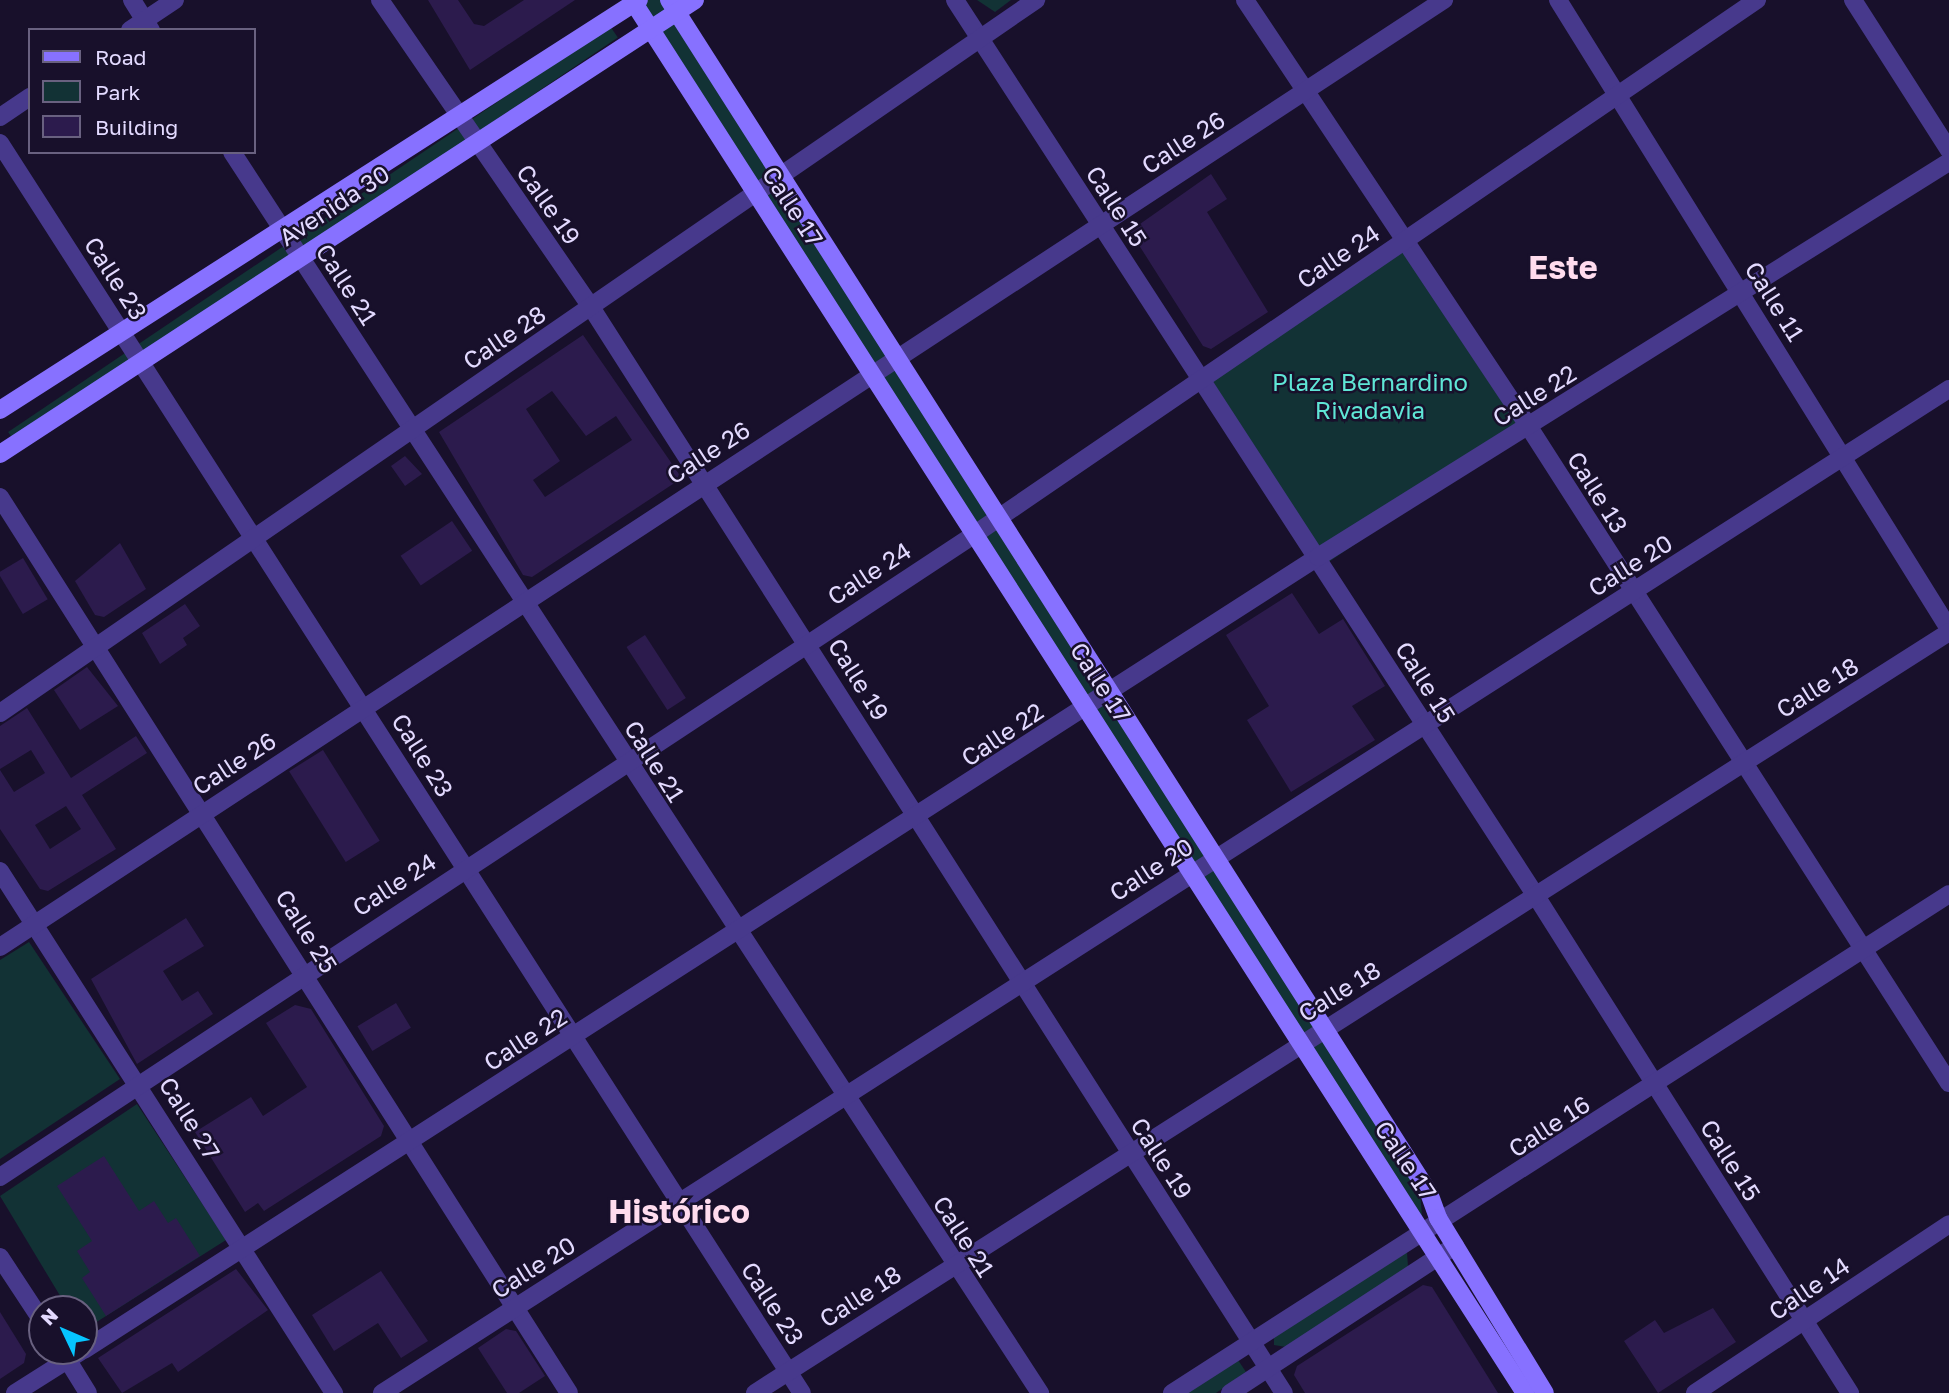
<!DOCTYPE html>
<html>
<head>
<meta charset="utf-8">
<style>
  body { margin:0 }
  #map { position:relative; width:1949px; height:1393px; overflow:hidden; background:#18102b; font-family:"Golos Text",sans-serif }
  div>[style] { position:absolute }
  .green>* { inset:0; background:#123235; transform-origin:0 0 }
  .building>* { inset:0; background:#2c1b4d; transform-origin:0 0 }
  .minor>* { height:18px; margin:-9px; padding:0 9px; transform-origin:9px; border-radius:9px; background:#47398c }
  .tertiary>* { height:18px; margin:-9px; padding:0 9px; transform-origin:9px; border-radius:9px; background:#47398c }
  .secondary>* { height:18px; margin:-9px; padding:0 9px; transform-origin:9px; border-radius:9px; background:#8771ff }
  span { translate:-50% -50%; white-space:nowrap; text-align:center; line-height:1.15; -webkit-text-stroke:5px #18102b; paint-order:stroke }
  .street-label { font-size:24px; color:#e3daff }
  .park-label { font-size:24px; color:#5fe6d6 }
  .district-label { font-size:32px; color:#ffdcee; font-weight:700 }
  .legend { position:absolute; left:28px; top:28px; width:228px; height:126px; box-sizing:border-box; background:#18102b; border:2px solid #696180; margin:0; padding:9px 12px; list-style:none; font-size:21px; color:#e3daff }
  .legend li { display:flex; align-items:center; gap:14px; height:35px }
  .legend b { width:35px; border:2px solid #696180 }
  .north { position:absolute; left:28px; top:1295px; width:70px; height:70px; box-sizing:border-box; background:#18102b; border:2px solid #696180; border-radius:50%; rotate:314deg; font-size:19px; font-weight:700; line-height:28px; text-align:center; color:#e3daff }
  .north::after { content:''; display:block; margin:auto; width:24px; height:32px; background:#06c5ff; clip-path:polygon(50% 0,100% 100%,50% 72%,0 100%) }
</style>
</head>
<body>
<div id="map">
  <div class="green">
    <div style="clip-path:polygon(634px 0,663px 0,1420px 1191px,1422px 1216px)"></div>
    <div style="clip-path:polygon(977px 0,1011px 0,995px 12px)"></div>
    <div style="left:610px;top:26px;width:14px;height:726px;rotate:56deg"></div>
    <div style="left:1404px;top:241px;width:224px;height:246px;rotate:56deg"></div>
    <div style="clip-path:polygon(29px 942px,120px 1079px,0 1159px,0 960px)"></div>
    <div style="clip-path:polygon(137px 1104px,226px 1240px,84px 1330px,84px 1309px,68px 1309px,0 1196px)"></div>
    <div style="clip-path:polygon(1407px 1252px,1408px 1267px,1286px 1347px,1274px 1345px,1274px 1336px)"></div>
    <div style="clip-path:polygon(1238px 1360px,1246px 1372px,1216px 1393px,1185px 1393px)"></div>
  </div>
  <div class="building">
    <div style="clip-path:polygon(428px 0,458px 0,474px 24px,484px 26px,524px 0,575px 0,470px 70px)"></div>
    <div style="clip-path:polygon(1211px 174px,1227px 199px,1207px 212px,1268px 312px,1211px 349px,1203px 346px,1130px 231px)"></div>
    <div style="clip-path:polygon(evenodd,583px 335px,679px 474px,676px 482px,532px 577px,523px 575px,439px 432px,583px 335px,552px 391px,586px 436px,616px 416px,632px 440px,545px 497px,533px 480px,560px 461px,526px 409px,552px 391px)"></div>
    <div style="clip-path:polygon(405px 456px,422px 474px,405px 486px,391px 466px)"></div>
    <div style="left:452px;top:521px;width:36px;height:62px;rotate:56deg"></div>
    <div style="clip-path:polygon(120px 543px,146px 589px,104px 617px,95px 615px,75px 581px)"></div>
    <div style="left:23px;top:558px;width:48px;height:29px;rotate:59deg"></div>
    <div style="clip-path:polygon(1292px 593px,1319px 634px,1343px 619px,1385px 686px,1352px 706px,1375px 740px,1291px 792px,1247px 720px,1269px 706px,1226px 635px)"></div>
    <div style="clip-path:polygon(185px 604px,200px 626px,183px 638px,187px 645px,160px 664px,142px 633px)"></div>
    <div style="left:645px;top:635px;width:75px;height:22px;rotate:57deg"></div>
    <div style="clip-path:polygon(87px 667px,118px 706px,80px 730px,54px 690px)"></div>
    <div style="clip-path:polygon(evenodd,27px 708px,71px 778px,136px 736px,147px 753px,82px 795px,116px 849px,48px 891px,40px 889px,0 829px,0 770px,14px 792px,45px 773px,31px 750px,0 769px,0 726px,27px 708px,66px 806px,81px 829px,50px 849px,35px 825px,66px 806px)"></div>
    <div style="left:323px;top:750px;width:107px;height:40px;rotate:58deg"></div>
    <div style="clip-path:polygon(186px 918px,204px 946px,163px 971px,182px 1001px,198px 991px,213px 1014px,137px 1064px,91px 979px)"></div>
    <div style="left:396px;top:1003px;width:29px;height:45px;rotate:59deg"></div>
    <div style="clip-path:polygon(295px 1005px,311px 1009px,384px 1126px,381px 1136px,264px 1211px,258px 1203px,245px 1212px,195px 1132px,251px 1097px,263px 1116px,307px 1087px,266px 1023px)"></div>
    <div style="clip-path:polygon(104px 1156px,139px 1211px,154px 1201px,168px 1223px,176px 1218px,200px 1256px,106px 1316px,82px 1278px,90px 1272px,77px 1251px,92px 1241px,57px 1186px)"></div>
    <div style="clip-path:polygon(236px 1269px,268px 1310px,178px 1372px,172px 1363px,122px 1393px,98px 1358px)"></div>
    <div style="clip-path:polygon(381px 1271px,428px 1341px,401px 1358px,378px 1323px,334px 1351px,312px 1315px)"></div>
    <div style="clip-path:polygon(1423px 1285px,1432px 1287px,1498px 1393px,1305px 1393px,1294px 1375px,1297px 1366px)"></div>
    <div style="clip-path:polygon(1713px 1308px,1736px 1342px,1658px 1393px,1624px 1341px,1655px 1320px,1664px 1333px)"></div>
    <div style="clip-path:polygon(0 1312px,26px 1354px,24px 1363px,0 1379px)"></div>
    <div style="clip-path:polygon(506px 1329px,516px 1331px,545px 1376px,519px 1393px,507px 1393px,478px 1348px)"></div>
  </div>
  <div class="minor">
    <div style="left:132px;top:0;width:36px;rotate:58deg"></div>
    <div style="left:380px;top:0;width:373px;rotate:55.5deg"></div>
    <div style="left:591px;top:307px;width:1288px;rotate:57.46deg"></div>
    <div style="left:955px;top:0;width:1068px;rotate:57.04deg"></div>
    <div style="left:1536px;top:896px;width:588px;rotate:57.72deg"></div>
    <div style="left:1245px;top:0;width:513px;rotate:56.37deg"></div>
    <div style="left:1529px;top:427px;width:779px;rotate:57.37deg"></div>
    <div style="left:1558px;top:0;width:741px;rotate:58.13deg"></div>
    <div style="left:1853px;top:0;width:178px;rotate:57.4deg"></div>
    <div style="left:130px;top:30px;width:54px;rotate:-33.7deg"></div>
    <div style="left:0;top:117px;width:36px;rotate:-34deg"></div>
    <div style="left:0;top:143px;width:1485px;rotate:57.32deg"></div>
    <div style="left:232px;top:152px;width:1481px;rotate:56.93deg"></div>
    <div style="left:0;top:497px;width:1061px;rotate:57.58deg"></div>
    <div style="left:0;top:713px;width:1258px;rotate:-34.54deg"></div>
    <div style="left:0;top:871px;width:620px;rotate:57.39deg"></div>
    <div style="left:0;top:947px;width:1727px;rotate:-33.26deg"></div>
    <div style="left:0;top:1177px;width:1168px;rotate:-33.4deg"></div>
    <div style="left:975px;top:534px;width:947px;rotate:-34.33deg"></div>
    <div style="left:84px;top:1350px;width:1467px;rotate:-32.73deg"></div>
    <div style="left:1318px;top:557px;width:744px;rotate:-32.05deg"></div>
    <div style="left:15px;top:1393px;width:77px;rotate:-32.2deg"></div>
    <div style="left:382px;top:1393px;width:1861px;rotate:-32.65deg"></div>
    <div style="left:755px;top:1393px;width:1416px;rotate:-32.51deg"></div>
    <div style="left:1172px;top:1393px;width:923px;rotate:-32.71deg"></div>
    <div style="left:1230px;top:1393px;width:269px;rotate:-33.2deg"></div>
    <div style="left:1695px;top:1393px;width:305px;rotate:-33.6deg"></div>
  </div>
  <div class="tertiary">
    <div style="left:0;top:1257px;width:77px;rotate:56.7deg"></div>
    <div style="left:62px;top:1351px;width:49px;rotate:58.2deg"></div>
  </div>
  <div class="secondary">
    <div style="left:632px;top:0;width:1655px;rotate:57.34deg"></div>
    <div style="left:669px;top:0;width:1415px;rotate:57.5deg"></div>
    <div style="left:1429px;top:1193px;width:27px;rotate:70deg"></div>
    <div style="left:1438px;top:1218px;width:205px;rotate:58.6deg"></div>
    <div style="left:0;top:410px;width:759px;rotate:-32.69deg"></div>
    <div style="left:0;top:454px;width:830px;rotate:-33.15deg"></div>
  </div>
  <div class="street-label">
    <span style="left:1183px;top:142px;rotate:-33deg">Calle 26</span>
    <span style="left:549px;top:204px;rotate:55deg">Calle 19</span>
    <span style="left:334px;top:205px;rotate:-33deg">Avenida 30</span>
    <span style="left:793px;top:206px;rotate:57deg">Calle 17</span>
    <span style="left:1117px;top:206px;rotate:57deg">Calle 15</span>
    <span style="left:1338px;top:256px;rotate:-34deg">Calle 24</span>
    <span style="left:116px;top:278px;rotate:57deg">Calle 23</span>
    <span style="left:347px;top:284px;rotate:57deg">Calle 21</span>
    <span style="left:1775px;top:301px;rotate:58deg">Calle 11</span>
    <span style="left:504px;top:337px;rotate:-34deg">Calle 28</span>
    <span style="left:1534px;top:395px;rotate:-32deg">Calle 22</span>
    <span style="left:708px;top:452px;rotate:-33deg">Calle 26</span>
    <span style="left:1598px;top:492px;rotate:58deg">Calle 13</span>
    <span style="left:1630px;top:565px;rotate:-32deg">Calle 20</span>
    <span style="left:869px;top:573px;rotate:-33deg">Calle 24</span>
    <span style="left:859px;top:679px;rotate:58deg">Calle 19</span>
    <span style="left:1101px;top:682px;rotate:57deg">Calle 17</span>
    <span style="left:1426px;top:682px;rotate:58deg">Calle 15</span>
    <span style="left:1817px;top:687px;rotate:-32deg">Calle 18</span>
    <span style="left:1002px;top:734px;rotate:-34deg">Calle 22</span>
    <span style="left:423px;top:755px;rotate:58deg">Calle 23</span>
    <span style="left:655px;top:761px;rotate:58deg">Calle 21</span>
    <span style="left:234px;top:763px;rotate:-33deg">Calle 26</span>
    <span style="left:1151px;top:869px;rotate:-33deg">Calle 20</span>
    <span style="left:394px;top:884px;rotate:-33deg">Calle 24</span>
    <span style="left:307px;top:931px;rotate:58deg">Calle 25</span>
    <span style="left:1339px;top:991px;rotate:-32deg">Calle 18</span>
    <span style="left:525px;top:1039px;rotate:-33deg">Calle 22</span>
    <span style="left:190px;top:1118px;rotate:58deg">Calle 27</span>
    <span style="left:1549px;top:1126px;rotate:-33deg">Calle 16</span>
    <span style="left:1162px;top:1158px;rotate:57deg">Calle 19</span>
    <span style="left:1406px;top:1160px;rotate:56deg">Calle 17</span>
    <span style="left:1731px;top:1160px;rotate:58deg">Calle 15</span>
    <span style="left:964px;top:1236px;rotate:57deg">Calle 21</span>
    <span style="left:533px;top:1267px;rotate:-32deg">Calle 20</span>
    <span style="left:1809px;top:1288px;rotate:-34deg">Calle 14</span>
    <span style="left:860px;top:1296px;rotate:-33deg">Calle 18</span>
    <span style="left:773px;top:1303px;rotate:57deg">Calle 23</span>
  </div>
  <div class="park-label">
    <span style="left:1370px;top:396px">Plaza Bernardino<br>Rivadavia</span>
  </div>
  <div class="district-label">
    <span style="left:1563px;top:267px">Este</span>
    <span style="left:679px;top:1211px">Histórico</span>
  </div>
  <ul class="legend">
  <li><b style="height:9px;background:#8771ff"></b>Road</li>
  <li><b style="height:19px;background:#123235"></b>Park</li>
  <li><b style="height:19px;background:#2c1b4d"></b>Building</li>
  </ul>
  <div class="north">N</div>
</div>
</body>
</html>
